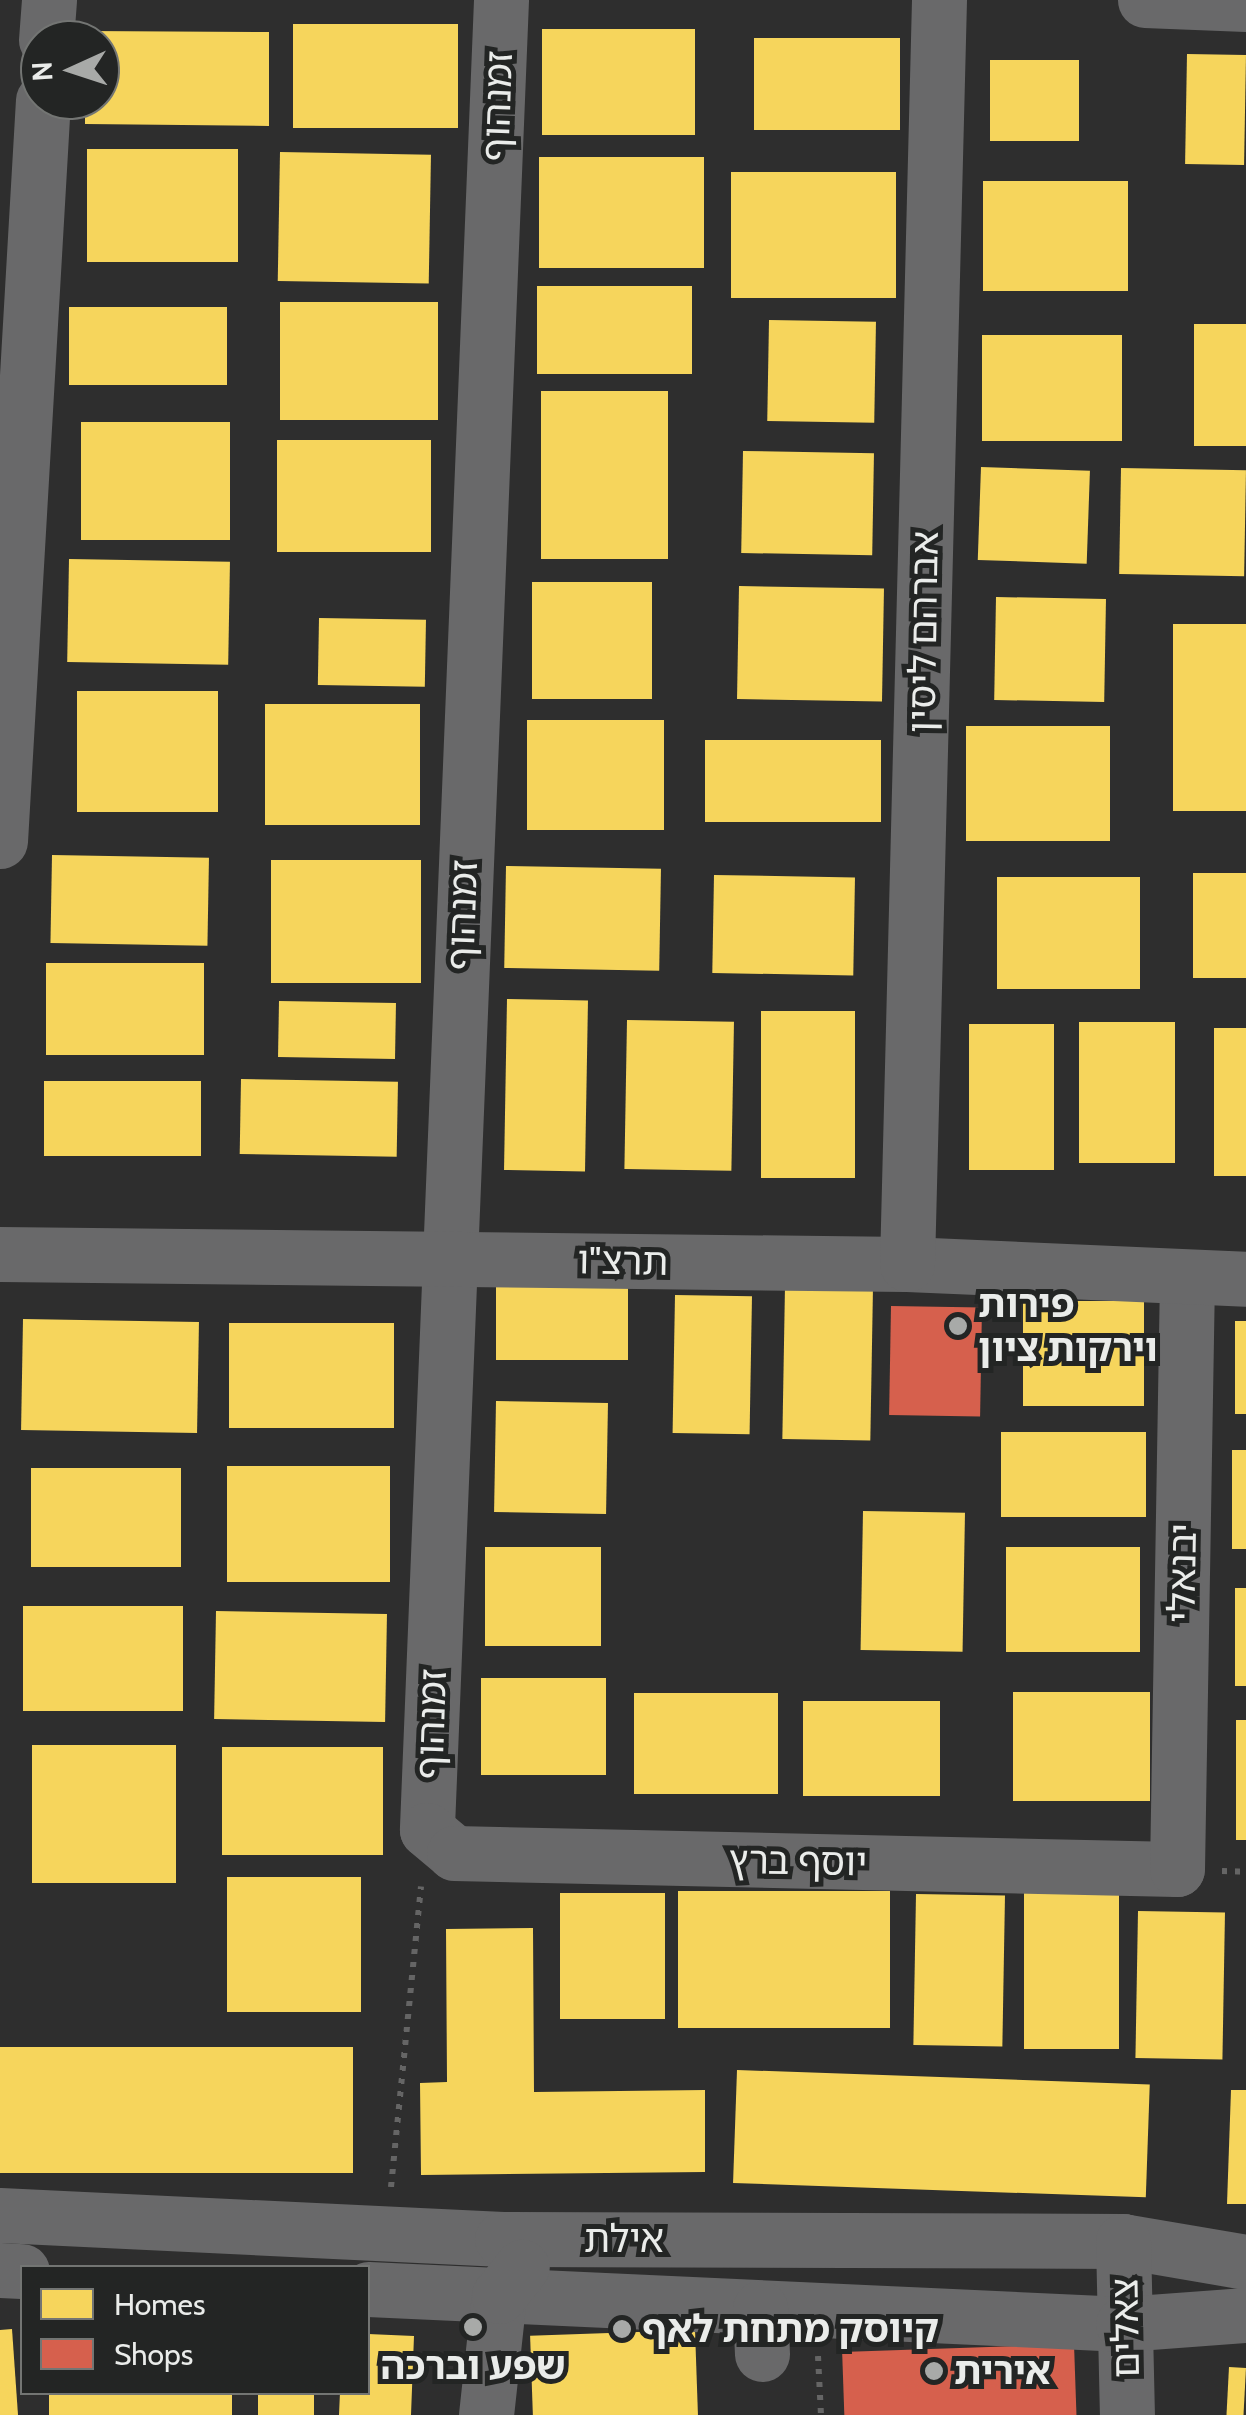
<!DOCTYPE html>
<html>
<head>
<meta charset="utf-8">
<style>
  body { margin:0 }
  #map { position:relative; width:1246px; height:2415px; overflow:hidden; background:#2e2e2e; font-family:Cabin,"Noto Sans Hebrew",sans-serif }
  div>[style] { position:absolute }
  .homes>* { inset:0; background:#f6d55c; transform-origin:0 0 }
  .shops>* { inset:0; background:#d6604d; transform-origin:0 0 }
  .path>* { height:6px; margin-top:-3px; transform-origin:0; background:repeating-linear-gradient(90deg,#656565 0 5px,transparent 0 13px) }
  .minor>* { height:55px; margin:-27.5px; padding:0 27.5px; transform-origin:27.5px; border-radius:27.5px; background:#69696a }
  .dots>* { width:28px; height:28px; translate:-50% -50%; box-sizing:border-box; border:5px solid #232524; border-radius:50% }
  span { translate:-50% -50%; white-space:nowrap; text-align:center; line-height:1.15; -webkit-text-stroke:10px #232524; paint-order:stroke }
  .street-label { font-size:38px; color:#eaecea }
  .poi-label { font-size:38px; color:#eaecea; font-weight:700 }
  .left { translate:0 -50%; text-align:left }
  .legend { position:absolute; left:20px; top:2265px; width:350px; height:130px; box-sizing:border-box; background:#232524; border:2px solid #737573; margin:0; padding:12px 18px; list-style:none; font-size:30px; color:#eaecea }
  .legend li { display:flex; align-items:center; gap:20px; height:50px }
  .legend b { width:50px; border:2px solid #737573 }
  .north { position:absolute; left:20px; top:20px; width:100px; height:100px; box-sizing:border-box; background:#232524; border:2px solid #737573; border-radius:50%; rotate:267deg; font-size:28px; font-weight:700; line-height:40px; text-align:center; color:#eaecea }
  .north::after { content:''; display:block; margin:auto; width:35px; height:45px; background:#a8aaa8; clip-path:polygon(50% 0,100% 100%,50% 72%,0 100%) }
</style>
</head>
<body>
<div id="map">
  <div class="homes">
    <div style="left:293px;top:24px;width:165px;height:104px"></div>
    <div style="left:542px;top:29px;width:153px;height:106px"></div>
    <div style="clip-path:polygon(86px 31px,269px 32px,269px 126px,85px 124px,85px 100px,100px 100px,100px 40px,86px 40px)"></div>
    <div style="left:754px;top:38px;width:146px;height:92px"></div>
    <div style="left:1187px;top:54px;width:59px;height:110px;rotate:1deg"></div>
    <div style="left:990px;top:60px;width:89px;height:81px"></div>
    <div style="left:87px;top:149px;width:151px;height:113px"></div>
    <div style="left:280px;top:152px;width:151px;height:129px;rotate:1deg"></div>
    <div style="left:539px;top:157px;width:165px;height:111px"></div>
    <div style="left:731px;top:172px;width:165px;height:126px"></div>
    <div style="left:983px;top:181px;width:145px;height:110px"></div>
    <div style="left:537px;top:286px;width:155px;height:88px"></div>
    <div style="left:280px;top:302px;width:158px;height:118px"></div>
    <div style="left:69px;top:307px;width:158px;height:78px"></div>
    <div style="left:769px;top:320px;width:107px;height:101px;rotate:1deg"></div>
    <div style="left:1194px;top:324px;width:52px;height:122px"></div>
    <div style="left:982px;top:335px;width:140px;height:106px"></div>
    <div style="left:541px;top:391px;width:127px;height:168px"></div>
    <div style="left:81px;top:422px;width:149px;height:118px"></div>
    <div style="left:277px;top:440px;width:154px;height:112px"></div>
    <div style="left:743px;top:451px;width:131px;height:102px;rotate:1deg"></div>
    <div style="left:981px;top:467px;width:109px;height:93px;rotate:2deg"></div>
    <div style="left:1121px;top:468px;width:125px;height:106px;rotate:1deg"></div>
    <div style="left:69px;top:559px;width:161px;height:103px;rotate:1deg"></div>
    <div style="left:532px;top:582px;width:120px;height:117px"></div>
    <div style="left:739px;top:586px;width:145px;height:113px;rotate:1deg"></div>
    <div style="left:996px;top:597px;width:110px;height:103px;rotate:1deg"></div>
    <div style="left:319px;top:618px;width:107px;height:67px;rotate:1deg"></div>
    <div style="left:1173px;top:624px;width:73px;height:187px"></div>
    <div style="left:77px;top:691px;width:141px;height:121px"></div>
    <div style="left:265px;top:704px;width:155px;height:121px"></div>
    <div style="left:527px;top:720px;width:137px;height:110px"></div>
    <div style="left:966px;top:726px;width:144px;height:115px"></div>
    <div style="left:705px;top:740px;width:176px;height:82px"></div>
    <div style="left:52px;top:855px;width:157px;height:88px;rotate:1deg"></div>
    <div style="left:271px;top:860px;width:150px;height:123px"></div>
    <div style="left:506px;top:866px;width:155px;height:102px;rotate:1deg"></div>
    <div style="left:1193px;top:873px;width:53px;height:105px"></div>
    <div style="left:714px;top:875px;width:141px;height:98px;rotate:1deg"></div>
    <div style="left:997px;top:877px;width:143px;height:112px"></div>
    <div style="left:46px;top:963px;width:158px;height:92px"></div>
    <div style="left:507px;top:999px;width:81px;height:171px;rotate:1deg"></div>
    <div style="left:279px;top:1001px;width:117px;height:56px;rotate:1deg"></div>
    <div style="left:761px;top:1011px;width:94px;height:167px"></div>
    <div style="left:627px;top:1020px;width:107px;height:149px;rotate:1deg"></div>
    <div style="left:1079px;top:1022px;width:96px;height:141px"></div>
    <div style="left:969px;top:1024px;width:85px;height:146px"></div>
    <div style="left:1214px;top:1028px;width:32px;height:148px"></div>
    <div style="left:241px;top:1079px;width:157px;height:75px;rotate:1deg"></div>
    <div style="left:44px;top:1081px;width:157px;height:75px"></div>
    <div style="left:496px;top:1286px;width:132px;height:74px"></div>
    <div style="left:785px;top:1286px;width:88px;height:153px;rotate:1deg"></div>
    <div style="left:675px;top:1295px;width:77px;height:138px;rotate:1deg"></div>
    <div style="left:1023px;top:1301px;width:121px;height:105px"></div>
    <div style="left:23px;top:1319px;width:176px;height:111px;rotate:1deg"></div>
    <div style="left:1235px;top:1321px;width:11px;height:93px"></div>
    <div style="left:229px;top:1323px;width:165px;height:105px"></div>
    <div style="left:496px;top:1401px;width:112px;height:111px;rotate:1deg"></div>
    <div style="left:1001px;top:1432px;width:145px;height:85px"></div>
    <div style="left:1232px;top:1450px;width:14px;height:99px"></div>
    <div style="left:227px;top:1466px;width:163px;height:116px"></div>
    <div style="left:31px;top:1468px;width:150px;height:99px"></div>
    <div style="left:863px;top:1511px;width:102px;height:139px;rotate:1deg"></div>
    <div style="left:485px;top:1547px;width:116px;height:99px"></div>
    <div style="left:1006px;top:1547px;width:134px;height:105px"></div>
    <div style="left:1235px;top:1588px;width:11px;height:98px"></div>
    <div style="left:23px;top:1606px;width:160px;height:105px"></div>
    <div style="left:216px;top:1611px;width:171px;height:108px;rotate:1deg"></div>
    <div style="left:481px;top:1678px;width:125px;height:97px"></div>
    <div style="left:1013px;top:1692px;width:137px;height:109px"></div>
    <div style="left:634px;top:1693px;width:144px;height:101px"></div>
    <div style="left:803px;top:1701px;width:137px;height:95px"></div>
    <div style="left:1236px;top:1720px;width:10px;height:120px"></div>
    <div style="left:32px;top:1745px;width:144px;height:138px"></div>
    <div style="left:222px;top:1747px;width:161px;height:108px"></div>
    <div style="left:227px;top:1877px;width:134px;height:135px"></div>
    <div style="left:1024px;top:1890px;width:95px;height:159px"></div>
    <div style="left:678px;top:1891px;width:212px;height:137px"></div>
    <div style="left:560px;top:1893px;width:105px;height:126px"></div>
    <div style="left:916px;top:1894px;width:89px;height:151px;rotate:1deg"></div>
    <div style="left:1138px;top:1911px;width:87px;height:147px;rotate:1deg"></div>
    <div style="clip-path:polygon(533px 1928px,534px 2092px,705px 2090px,705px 2172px,421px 2175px,420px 2083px,447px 2082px,446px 1929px)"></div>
    <div style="left:0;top:2047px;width:353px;height:126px"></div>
    <div style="left:737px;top:2070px;width:413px;height:113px;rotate:2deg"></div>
    <div style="clip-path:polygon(1231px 2090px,1246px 2090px,1246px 2204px,1227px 2204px)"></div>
    <div style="clip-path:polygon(12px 2329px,18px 2415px,0 2415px,0 2330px)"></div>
    <div style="left:695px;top:2330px;width:85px;height:165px;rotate:88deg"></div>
    <div style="clip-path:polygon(368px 2334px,414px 2336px,411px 2415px,339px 2415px,340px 2392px,368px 2392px)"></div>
    <div style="left:1229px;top:2367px;width:17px;height:48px;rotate:3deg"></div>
    <div style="left:49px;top:2392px;width:183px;height:23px"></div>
    <div style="left:258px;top:2392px;width:56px;height:23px"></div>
  </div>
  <div class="shops">
    <div style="left:891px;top:1306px;width:91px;height:109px;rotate:1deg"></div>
    <div style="left:1074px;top:2344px;width:71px;height:232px;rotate:88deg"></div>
  </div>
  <div class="path">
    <div style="left:1222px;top:1871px;width:24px;rotate:2deg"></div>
    <div style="left:391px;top:2187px;width:302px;rotate:-84.3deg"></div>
    <div style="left:818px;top:2356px;width:59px;rotate:87.1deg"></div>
  </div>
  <div class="minor">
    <div style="left:501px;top:0;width:1831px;rotate:92.32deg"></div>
    <div style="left:427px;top:1830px;width:35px;rotate:40deg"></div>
    <div style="left:454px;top:1853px;width:723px;rotate:1.27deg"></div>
    <div style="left:1177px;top:1869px;width:592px;rotate:-89.03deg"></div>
    <div style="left:1145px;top:0;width:101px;rotate:2.3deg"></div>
    <div style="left:46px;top:40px;width:40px;rotate:-85.7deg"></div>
    <div style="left:0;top:841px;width:742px;rotate:-86.68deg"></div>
    <div style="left:0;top:1254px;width:907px;rotate:0.63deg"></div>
    <div style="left:907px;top:1264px;width:339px;rotate:2.5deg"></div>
    <div style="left:907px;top:1264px;width:1264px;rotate:-88.55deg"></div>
    <div style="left:0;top:2215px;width:503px;rotate:2.74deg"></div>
    <div style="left:502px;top:2239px;width:621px;rotate:0.18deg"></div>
    <div style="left:1123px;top:2241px;width:125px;rotate:9.7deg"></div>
    <div style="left:1123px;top:2241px;width:174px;rotate:88.7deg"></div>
    <div style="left:0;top:2270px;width:22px;rotate:3deg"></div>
    <div style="left:368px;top:2289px;width:756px;rotate:2.65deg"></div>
    <div style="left:1123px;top:2324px;width:123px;rotate:-4.2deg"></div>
    <div style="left:760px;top:2308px;width:46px;rotate:87.5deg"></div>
    <div style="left:486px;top:2415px;width:120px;rotate:-83.8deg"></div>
    <div style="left:499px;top:2296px;width:37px;rotate:-52deg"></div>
  </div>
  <div class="dots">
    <div style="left:958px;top:1326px;background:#a8aaa8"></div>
    <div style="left:473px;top:2327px;background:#a8aaa8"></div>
    <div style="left:622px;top:2329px;background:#a8aaa8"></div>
    <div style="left:934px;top:2371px;background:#a8aaa8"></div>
  </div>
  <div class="street-label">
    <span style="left:497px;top:106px;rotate:-88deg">זמנהוף</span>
    <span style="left:923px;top:632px;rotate:-89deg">אברהם ליסין</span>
    <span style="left:462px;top:915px;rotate:-88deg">זמנהוף</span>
    <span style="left:623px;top:1261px;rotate:1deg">תרצ"ו</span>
    <span style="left:1182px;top:1573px;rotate:-89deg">יבנאלי</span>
    <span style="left:431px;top:1724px;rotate:-88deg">זמנהוף</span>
    <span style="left:798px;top:1861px;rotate:1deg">יוסף ברץ</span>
    <span style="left:624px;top:2239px">אילת</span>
    <span style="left:1125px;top:2328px;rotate:-91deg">צאלים</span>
  </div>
  <div class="poi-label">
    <span class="left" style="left:978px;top:1326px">פירות<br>וירקות ציון</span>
    <span class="left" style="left:642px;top:2329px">קיוסק מתחת לאף</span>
    <span style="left:473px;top:2366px">שפע וברכה</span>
    <span class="left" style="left:954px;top:2371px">אירית</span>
  </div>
  <ul class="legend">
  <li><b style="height:28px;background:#f6d55c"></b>Homes</li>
  <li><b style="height:28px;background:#d6604d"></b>Shops</li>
  </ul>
  <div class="north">N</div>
</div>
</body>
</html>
